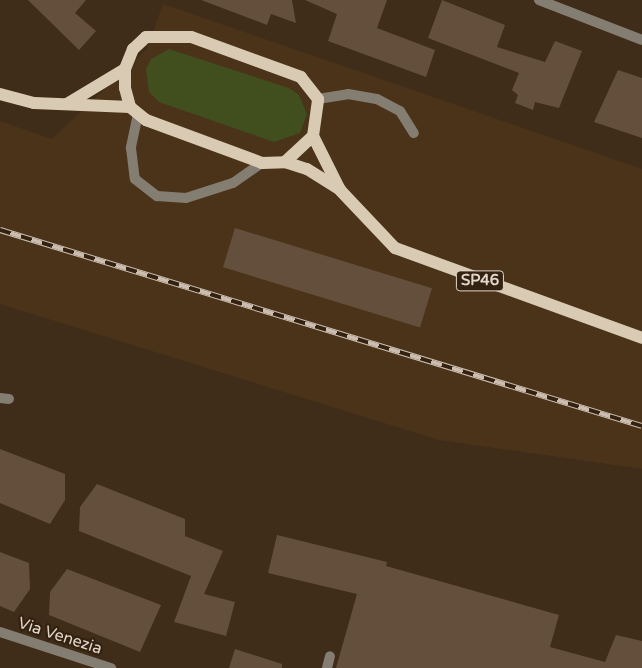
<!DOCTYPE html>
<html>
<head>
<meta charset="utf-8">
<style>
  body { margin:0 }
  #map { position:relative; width:642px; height:668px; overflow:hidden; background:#3f2c19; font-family:"Varela Round",sans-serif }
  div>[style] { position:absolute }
  .built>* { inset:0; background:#4b331a }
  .green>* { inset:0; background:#414e1d }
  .building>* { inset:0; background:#644f3c; transform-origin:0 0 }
  .service>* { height:10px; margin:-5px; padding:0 5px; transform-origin:5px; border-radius:5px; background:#847d72 }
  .minor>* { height:10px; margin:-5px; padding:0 5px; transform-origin:5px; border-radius:5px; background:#847d72 }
  .tertiary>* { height:10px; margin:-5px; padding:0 5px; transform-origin:5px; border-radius:5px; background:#847d72 }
  .primary>* { height:12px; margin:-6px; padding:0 6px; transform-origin:6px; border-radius:6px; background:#d8cab3 }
  .rail>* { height:5.5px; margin-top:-2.75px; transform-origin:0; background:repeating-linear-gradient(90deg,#342210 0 11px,#cbbeb1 0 22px); box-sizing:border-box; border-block:1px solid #cbbeb1 }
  span { translate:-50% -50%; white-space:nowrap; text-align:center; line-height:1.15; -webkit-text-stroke:4.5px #342210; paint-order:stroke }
  .shield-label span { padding:1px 4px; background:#342210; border:1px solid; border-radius:4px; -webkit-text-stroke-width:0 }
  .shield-label { font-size:15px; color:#e2d6ca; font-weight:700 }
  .street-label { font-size:16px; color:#e2d6ca }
</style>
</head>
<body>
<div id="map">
  <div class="built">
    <div style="clip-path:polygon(163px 4px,642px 169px,642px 469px,439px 440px,0 304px,0 121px,52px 139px,147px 49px)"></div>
  </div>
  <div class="green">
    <div style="clip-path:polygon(169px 49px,289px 88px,299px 95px,307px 114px,300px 133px,274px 142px,159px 102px,149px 92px,146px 69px,151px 59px)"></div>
  </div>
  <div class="building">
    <div style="clip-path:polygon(28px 0,86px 0,75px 13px,96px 31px,79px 50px)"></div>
    <div style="clip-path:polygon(201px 0,292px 0,296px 23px,271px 14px,267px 25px)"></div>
    <div style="clip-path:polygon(305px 0,387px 0,377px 28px,435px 50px,426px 77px,328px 41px,337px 14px)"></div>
    <div style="clip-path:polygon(442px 0,505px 25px,497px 47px,545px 62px,555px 41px,582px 51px,559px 108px,535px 102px,533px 110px,515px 103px,518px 95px,512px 90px,519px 73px,428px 38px)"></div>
    <div style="clip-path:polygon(618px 70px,642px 78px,642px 138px,594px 122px)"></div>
    <div style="left:235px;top:228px;width:206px;height:41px;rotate:17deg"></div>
    <div style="clip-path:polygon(0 449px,65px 474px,65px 500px,50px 524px,0 503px)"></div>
    <div style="clip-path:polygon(97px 484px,185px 519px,185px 536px,223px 551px,204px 594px,235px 602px,226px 636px,174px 622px,191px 576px,79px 531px,80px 507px)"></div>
    <div style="clip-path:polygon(277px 535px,387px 562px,386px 566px,559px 615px,550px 647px,605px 662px,616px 635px,642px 641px,642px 668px,336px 668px,357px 594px,268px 573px)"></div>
    <div style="clip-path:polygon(0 552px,29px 563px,30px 589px,14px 612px,0 606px)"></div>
    <div style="clip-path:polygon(67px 569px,161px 605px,140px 652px,49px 615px,50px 592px)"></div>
    <div style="clip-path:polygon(235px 649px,282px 664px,282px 668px,229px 668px)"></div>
  </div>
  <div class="service">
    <div style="left:318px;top:99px;width:30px;rotate:-9deg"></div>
    <div style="left:348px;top:94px;width:29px;rotate:10deg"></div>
    <div style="left:377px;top:99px;width:26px;rotate:28deg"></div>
    <div style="left:400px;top:111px;width:26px;rotate:58deg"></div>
    <div style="left:138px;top:114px;width:35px;rotate:102deg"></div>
    <div style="left:131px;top:148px;width:31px;rotate:83deg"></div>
    <div style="left:135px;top:179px;width:28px;rotate:38deg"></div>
    <div style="left:157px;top:196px;width:29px;rotate:4deg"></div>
    <div style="left:186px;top:198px;width:49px;rotate:-17.7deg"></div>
    <div style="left:233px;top:183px;width:35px;rotate:-35deg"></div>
  </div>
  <div class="minor">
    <div style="left:539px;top:0;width:110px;rotate:21.2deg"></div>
    <div style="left:0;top:398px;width:9px;rotate:6deg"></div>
    <div style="left:327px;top:668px;width:12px;rotate:-76deg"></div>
  </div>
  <div class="tertiary">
    <div style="left:0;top:632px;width:117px;rotate:18deg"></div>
  </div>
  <div class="primary">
    <div style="left:0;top:94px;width:35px;rotate:15deg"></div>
    <div style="left:34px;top:103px;width:96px;rotate:2.4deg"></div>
    <div style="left:67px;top:104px;width:68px;rotate:-31.1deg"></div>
    <div style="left:313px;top:136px;width:60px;rotate:63.4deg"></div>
    <div style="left:340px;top:190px;width:80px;rotate:46.5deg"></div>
    <div style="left:395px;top:248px;width:263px;rotate:20deg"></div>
    <div style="left:285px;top:162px;width:38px;rotate:-43deg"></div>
    <div style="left:313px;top:136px;width:37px;rotate:-82deg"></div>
    <div style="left:318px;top:99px;width:28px;rotate:-128deg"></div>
    <div style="left:301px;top:77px;width:117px;rotate:-160deg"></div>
    <div style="left:191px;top:37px;width:45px;rotate:180deg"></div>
    <div style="left:146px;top:37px;width:18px;rotate:137deg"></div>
    <div style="left:133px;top:49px;width:22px;rotate:112deg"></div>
    <div style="left:125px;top:69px;width:19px;rotate:90deg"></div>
    <div style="left:125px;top:88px;width:20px;rotate:75deg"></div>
    <div style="left:130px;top:107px;width:21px;rotate:39deg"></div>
    <div style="left:146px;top:120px;width:124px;rotate:20.3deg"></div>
    <div style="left:262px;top:163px;width:23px;rotate:-2deg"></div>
    <div style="left:285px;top:162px;width:23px;rotate:18deg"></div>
    <div style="left:307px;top:169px;width:39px;rotate:32deg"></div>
  </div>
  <div class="rail">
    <div style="left:0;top:230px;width:671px;rotate:16.98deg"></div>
  </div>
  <div class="shield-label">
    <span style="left:480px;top:281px">SP46</span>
  </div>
  <div class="street-label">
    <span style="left:60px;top:636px;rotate:18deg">Via Venezia</span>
  </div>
</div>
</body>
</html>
